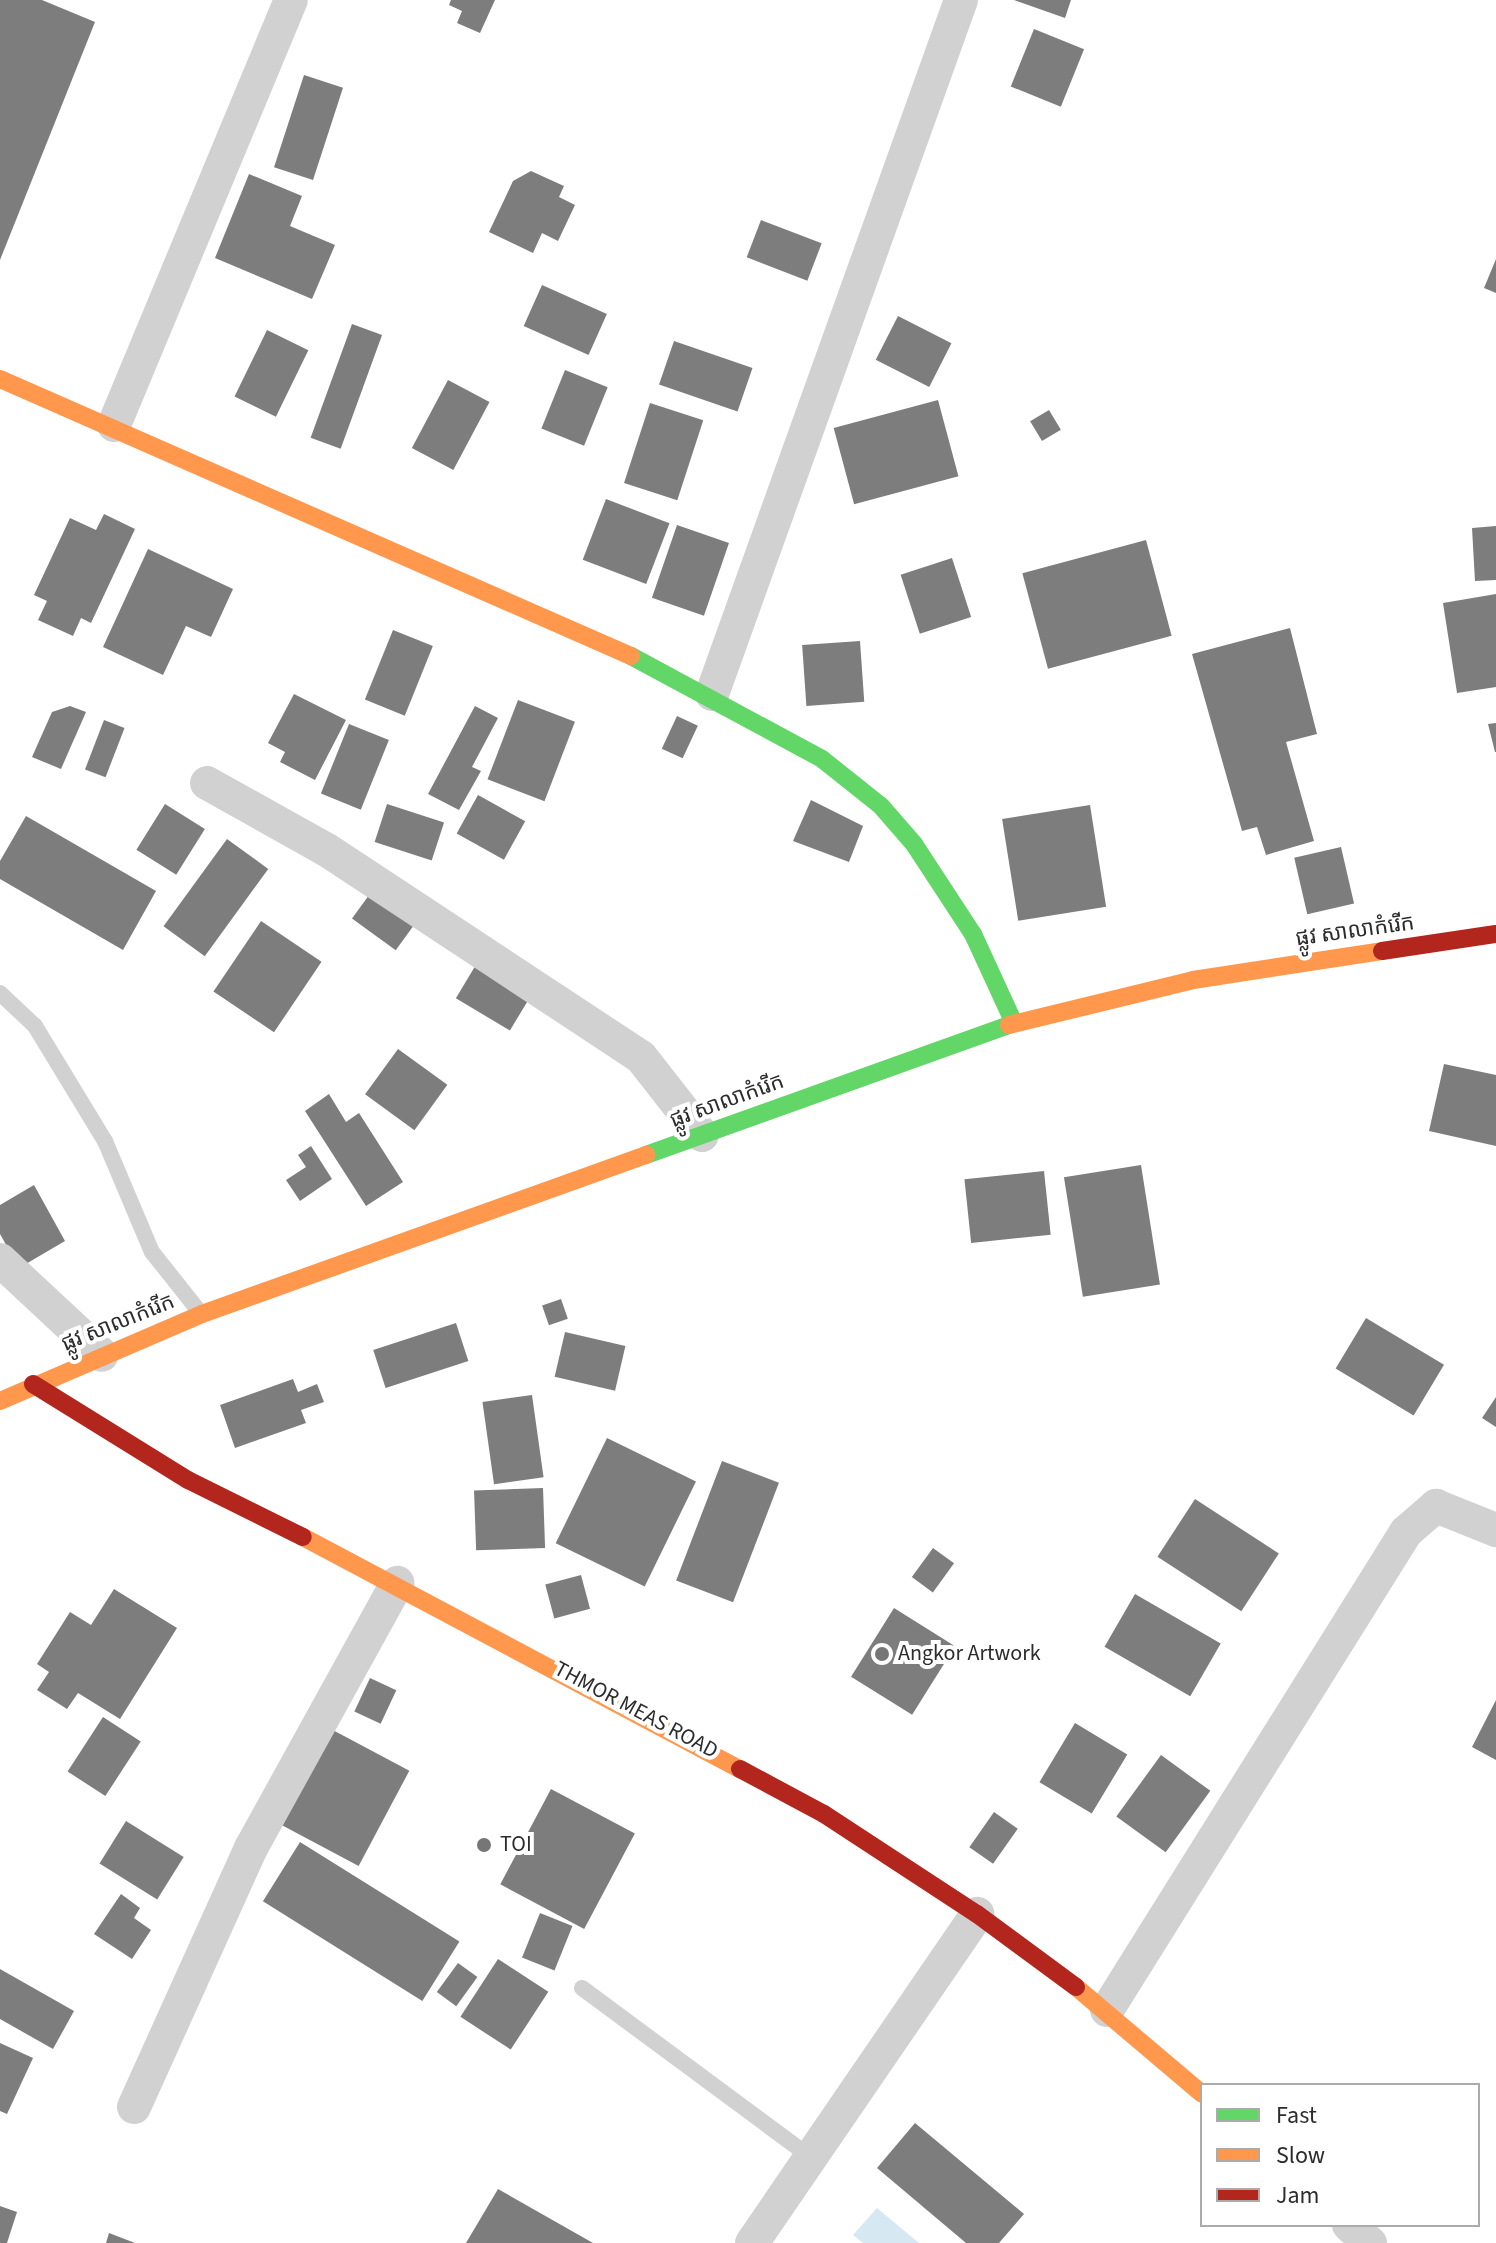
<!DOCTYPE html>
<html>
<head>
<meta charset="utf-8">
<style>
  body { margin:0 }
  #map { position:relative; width:1496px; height:2243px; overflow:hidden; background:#fff; font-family:"Source Sans 3","Noto Sans Khmer",sans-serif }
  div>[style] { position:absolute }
  .water>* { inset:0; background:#d6e8f2 }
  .building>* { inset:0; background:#7d7d7d; transform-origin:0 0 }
  .lane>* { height:16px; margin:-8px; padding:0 8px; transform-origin:8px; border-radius:8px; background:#d1d1d1 }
  .street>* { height:34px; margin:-17px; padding:0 17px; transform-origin:17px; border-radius:17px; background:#d1d1d1 }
  .fast>* { height:18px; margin:-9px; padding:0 9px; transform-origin:9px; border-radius:9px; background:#63d668 }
  .slow>* { height:18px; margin:-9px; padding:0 9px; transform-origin:9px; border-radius:9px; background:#ff974d }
  .jam>* { height:18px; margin:-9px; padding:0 9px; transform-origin:9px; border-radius:9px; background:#b3261e }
  .dots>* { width:22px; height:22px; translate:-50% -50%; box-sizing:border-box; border:4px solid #fff; border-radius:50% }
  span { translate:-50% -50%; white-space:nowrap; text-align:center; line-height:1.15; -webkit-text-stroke:8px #fff; paint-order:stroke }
  .street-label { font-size:22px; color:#2c2c2c }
  .poi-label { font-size:22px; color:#2c2c2c }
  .left { translate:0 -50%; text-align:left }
  .legend { position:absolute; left:1200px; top:2083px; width:280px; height:144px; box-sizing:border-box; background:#fff; border:2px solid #ababab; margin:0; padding:10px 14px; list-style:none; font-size:24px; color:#2c2c2c }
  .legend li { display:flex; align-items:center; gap:16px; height:40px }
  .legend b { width:40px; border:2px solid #ababab }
</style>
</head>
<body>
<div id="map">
  <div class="water">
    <div style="clip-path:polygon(877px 2208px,919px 2243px,863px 2243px,853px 2235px)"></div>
  </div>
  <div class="building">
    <div style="clip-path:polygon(0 0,42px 0,95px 22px,0 260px)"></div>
    <div style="clip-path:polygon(451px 0,495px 0,480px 33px,457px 23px,462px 11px,449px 5px)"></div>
    <div style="clip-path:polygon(1014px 0,1071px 0,1065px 18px)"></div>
    <div style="left:1034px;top:29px;width:54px;height:62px;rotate:22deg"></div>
    <div style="left:304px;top:75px;width:41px;height:97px;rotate:18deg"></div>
    <div style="clip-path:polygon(531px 171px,564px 186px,559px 197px,575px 205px,558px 241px,542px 233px,533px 253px,489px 232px,513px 181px)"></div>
    <div style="clip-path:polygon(249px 174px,302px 196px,290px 226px,335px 245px,312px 299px,215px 258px)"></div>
    <div style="left:761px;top:220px;width:65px;height:40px;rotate:21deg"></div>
    <div style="clip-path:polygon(1496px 259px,1496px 293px,1484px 288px)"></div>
    <div style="left:542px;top:285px;width:71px;height:45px;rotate:24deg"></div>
    <div style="left:898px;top:316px;width:60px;height:49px;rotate:27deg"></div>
    <div style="left:352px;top:324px;width:32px;height:121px;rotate:20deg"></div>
    <div style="left:267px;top:330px;width:46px;height:74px;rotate:26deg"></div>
    <div style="left:674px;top:341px;width:83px;height:46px;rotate:19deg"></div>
    <div style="left:565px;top:370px;width:46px;height:63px;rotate:22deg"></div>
    <div style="left:448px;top:380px;width:47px;height:77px;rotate:28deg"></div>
    <div style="left:938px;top:400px;width:79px;height:108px;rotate:75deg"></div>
    <div style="left:650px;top:403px;width:56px;height:84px;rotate:18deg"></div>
    <div style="left:1049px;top:410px;width:23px;height:22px;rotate:59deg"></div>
    <div style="left:606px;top:499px;width:68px;height:65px;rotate:21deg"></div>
    <div style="clip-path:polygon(104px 514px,135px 529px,91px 623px,81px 618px,73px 636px,38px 620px,47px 601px,34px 595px,70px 518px,96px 530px)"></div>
    <div style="left:677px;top:525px;width:55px;height:77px;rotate:19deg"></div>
    <div style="clip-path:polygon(1496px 526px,1496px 580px,1475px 581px,1472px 528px)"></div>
    <div style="left:1146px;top:540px;width:99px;height:128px;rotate:75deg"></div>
    <div style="clip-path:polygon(148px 549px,233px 589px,211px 637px,186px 626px,163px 675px,103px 647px)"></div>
    <div style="left:952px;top:558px;width:62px;height:54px;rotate:72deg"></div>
    <div style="clip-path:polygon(1496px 594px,1496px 687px,1457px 693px,1443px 603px)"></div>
    <div style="clip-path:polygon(1290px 628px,1317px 734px,1286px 742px,1314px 841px,1266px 855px,1257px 827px,1242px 831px,1192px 654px)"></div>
    <div style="left:393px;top:630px;width:43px;height:75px;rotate:22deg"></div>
    <div style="left:860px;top:641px;width:61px;height:58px;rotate:86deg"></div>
    <div style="clip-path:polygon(294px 694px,346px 720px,315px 780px,280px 762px,285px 752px,268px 743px)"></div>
    <div style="left:518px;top:700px;width:61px;height:85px;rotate:21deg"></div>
    <div style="clip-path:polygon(70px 706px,86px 712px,61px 769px,32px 757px,52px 712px)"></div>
    <div style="clip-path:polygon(475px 706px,498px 718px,472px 767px,481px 771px,459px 810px,428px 794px)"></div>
    <div style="left:677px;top:716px;width:23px;height:36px;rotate:25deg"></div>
    <div style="left:104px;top:720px;width:22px;height:53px;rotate:21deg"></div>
    <div style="clip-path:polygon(1496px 723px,1496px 752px,1495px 752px,1488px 724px)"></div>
    <div style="left:349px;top:724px;width:43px;height:75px;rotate:22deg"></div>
    <div style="left:478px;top:795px;width:54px;height:44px;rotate:29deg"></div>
    <div style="clip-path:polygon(811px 800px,863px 826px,849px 862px,793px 841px)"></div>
    <div style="left:165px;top:804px;width:47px;height:54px;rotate:32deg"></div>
    <div style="left:387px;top:804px;width:60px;height:40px;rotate:18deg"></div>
    <div style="left:1090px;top:805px;width:103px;height:89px;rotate:81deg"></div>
    <div style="clip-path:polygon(26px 816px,156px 891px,123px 950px,0 879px,0 861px)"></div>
    <div style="left:227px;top:839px;width:51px;height:108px;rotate:36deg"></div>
    <div style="left:1341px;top:847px;width:58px;height:48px;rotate:77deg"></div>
    <div style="left:372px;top:891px;width:54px;height:34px;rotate:36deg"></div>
    <div style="left:261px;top:921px;width:73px;height:85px;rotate:34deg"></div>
    <div style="left:477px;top:963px;width:63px;height:41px;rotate:31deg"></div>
    <div style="left:398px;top:1049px;width:61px;height:56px;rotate:36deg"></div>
    <div style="clip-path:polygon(1444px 1064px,1496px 1075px,1496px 1146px,1429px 1131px)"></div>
    <div style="clip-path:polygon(329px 1094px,346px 1122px,359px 1113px,403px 1182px,366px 1206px,305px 1111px)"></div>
    <div style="clip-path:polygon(311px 1146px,332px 1179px,300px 1201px,286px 1180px,306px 1167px,298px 1155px)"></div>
    <div style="left:1141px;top:1165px;width:121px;height:78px;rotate:81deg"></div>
    <div style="left:1044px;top:1171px;width:64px;height:80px;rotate:84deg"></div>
    <div style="clip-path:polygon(34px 1185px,65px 1241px,19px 1268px,0 1234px,0 1205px)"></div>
    <div style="left:561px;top:1299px;width:21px;height:20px;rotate:71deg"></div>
    <div style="left:1366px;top:1318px;width:91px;height:59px;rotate:31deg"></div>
    <div style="left:456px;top:1323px;width:40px;height:87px;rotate:72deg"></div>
    <div style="left:565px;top:1332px;width:62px;height:46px;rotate:13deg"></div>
    <div style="clip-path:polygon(293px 1379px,298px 1392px,317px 1384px,324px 1402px,301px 1410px,306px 1423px,235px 1448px,220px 1405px)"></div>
    <div style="left:532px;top:1395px;width:83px;height:50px;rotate:82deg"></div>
    <div style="clip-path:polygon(1496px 1397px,1496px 1427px,1482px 1418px)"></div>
    <div style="left:607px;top:1438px;width:99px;height:117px;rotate:26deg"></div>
    <div style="left:722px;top:1461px;width:61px;height:128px;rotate:21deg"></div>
    <div style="left:543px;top:1488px;width:60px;height:69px;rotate:88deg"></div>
    <div style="left:1195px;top:1499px;width:100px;height:69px;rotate:33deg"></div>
    <div style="left:933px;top:1548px;width:26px;height:36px;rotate:36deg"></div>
    <div style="left:581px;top:1575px;width:35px;height:37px;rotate:75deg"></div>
    <div style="clip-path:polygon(114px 1589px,177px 1628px,120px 1719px,78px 1693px,67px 1709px,37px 1690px,49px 1672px,37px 1664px,70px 1612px,91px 1625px)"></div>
    <div style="left:1135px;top:1594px;width:99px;height:61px;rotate:30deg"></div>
    <div style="left:894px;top:1608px;width:72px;height:81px;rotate:32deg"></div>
    <div style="left:370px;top:1678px;width:29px;height:37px;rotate:25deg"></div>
    <div style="clip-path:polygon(1496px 1700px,1496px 1760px,1472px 1747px)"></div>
    <div style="left:103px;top:1717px;width:45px;height:65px;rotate:33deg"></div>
    <div style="left:1075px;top:1723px;width:61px;height:69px;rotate:31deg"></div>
    <div style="left:329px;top:1728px;width:91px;height:108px;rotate:28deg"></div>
    <div style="left:1161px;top:1755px;width:61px;height:76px;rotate:36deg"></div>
    <div style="left:551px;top:1789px;width:95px;height:108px;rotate:28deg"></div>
    <div style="left:994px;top:1812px;width:29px;height:43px;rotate:35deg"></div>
    <div style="left:126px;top:1821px;width:68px;height:50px;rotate:32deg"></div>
    <div style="left:300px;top:1842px;width:188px;height:70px;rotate:32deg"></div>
    <div style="clip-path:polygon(121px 1894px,140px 1908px,134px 1918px,151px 1930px,132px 1959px,94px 1934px)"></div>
    <div style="left:540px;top:1913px;width:35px;height:48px;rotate:22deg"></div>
    <div style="left:498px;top:1959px;width:60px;height:69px;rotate:33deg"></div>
    <div style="left:458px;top:1963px;width:24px;height:36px;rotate:36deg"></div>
    <div style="clip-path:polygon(0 1969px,74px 2011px,53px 2049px,0 2019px)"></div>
    <div style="clip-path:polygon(0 2043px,33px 2058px,7px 2114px,0 2111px)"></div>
    <div style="clip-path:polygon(915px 2123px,1024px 2214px,999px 2243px,966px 2243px,877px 2168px)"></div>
    <div style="clip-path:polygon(498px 2189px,593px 2243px,466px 2243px)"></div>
    <div style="clip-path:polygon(0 2206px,17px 2212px,7px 2243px,0 2243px)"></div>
    <div style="clip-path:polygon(109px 2233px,135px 2243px,106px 2243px)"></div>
  </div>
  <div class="lane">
    <div style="left:0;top:993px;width:48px;rotate:43.3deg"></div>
    <div style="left:35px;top:1026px;width:135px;rotate:58.7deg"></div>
    <div style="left:105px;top:1141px;width:121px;rotate:67.1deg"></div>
    <div style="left:152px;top:1252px;width:75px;rotate:51.5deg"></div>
    <div style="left:582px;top:1988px;width:284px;rotate:36.5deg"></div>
  </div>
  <div class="street">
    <div style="left:114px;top:425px;width:460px;rotate:-67.4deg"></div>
    <div style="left:712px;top:694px;width:737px;rotate:-70.26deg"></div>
    <div style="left:207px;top:783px;width:137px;rotate:29.2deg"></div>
    <div style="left:327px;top:850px;width:376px;rotate:33.4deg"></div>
    <div style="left:641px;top:1057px;width:99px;rotate:52deg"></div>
    <div style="left:0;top:1260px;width:139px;rotate:43deg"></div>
    <div style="left:1107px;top:2010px;width:564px;rotate:-57.97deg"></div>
    <div style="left:1406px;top:1532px;width:40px;rotate:-41deg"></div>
    <div style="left:1436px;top:1506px;width:65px;rotate:21.8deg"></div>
    <div style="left:134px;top:2107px;width:284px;rotate:-65.7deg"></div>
    <div style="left:251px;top:1848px;width:303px;rotate:-61.1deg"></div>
    <div style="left:1349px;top:2225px;width:28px;rotate:41deg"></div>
    <div style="left:752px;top:2243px;width:399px;rotate:-55.6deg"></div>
  </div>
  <div class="fast">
    <div style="left:631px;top:656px;width:217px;rotate:28.3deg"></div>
    <div style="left:822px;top:759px;width:75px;rotate:38.5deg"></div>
    <div style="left:881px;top:806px;width:50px;rotate:49deg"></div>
    <div style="left:914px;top:844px;width:108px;rotate:56.8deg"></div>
    <div style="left:973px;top:934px;width:98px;rotate:65.3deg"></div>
    <div style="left:646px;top:1155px;width:386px;rotate:-19.7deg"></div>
  </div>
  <div class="slow">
    <div style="left:0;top:379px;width:689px;rotate:23.7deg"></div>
    <div style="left:1009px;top:1025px;width:189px;rotate:-13.7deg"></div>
    <div style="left:1193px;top:980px;width:191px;rotate:-8.7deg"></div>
    <div style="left:0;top:1401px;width:220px;rotate:-23.3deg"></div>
    <div style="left:202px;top:1314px;width:472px;rotate:-19.7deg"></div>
    <div style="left:303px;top:1537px;width:495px;rotate:28deg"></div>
    <div style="left:1076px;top:1987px;width:165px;rotate:40.3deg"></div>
  </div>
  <div class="jam">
    <div style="left:1382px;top:951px;width:115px;rotate:-8.5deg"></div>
    <div style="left:33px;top:1384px;width:182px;rotate:31.8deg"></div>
    <div style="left:188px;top:1480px;width:128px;rotate:26.4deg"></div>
    <div style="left:740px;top:1769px;width:95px;rotate:28.2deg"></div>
    <div style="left:824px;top:1814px;width:183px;rotate:33.2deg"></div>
    <div style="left:977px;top:1914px;width:123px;rotate:36.4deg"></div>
  </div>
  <div class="dots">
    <div style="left:882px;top:1654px;background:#767676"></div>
    <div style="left:484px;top:1845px;background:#767676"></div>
  </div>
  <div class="street-label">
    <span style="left:1355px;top:931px;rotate:-8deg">ផ្លូវ សាលាកំរើក</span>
    <span style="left:727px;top:1101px;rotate:-20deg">ផ្លូវ សាលាកំរើក</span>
    <span style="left:118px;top:1323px;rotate:-22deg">ផ្លូវ សាលាកំរើក</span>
    <span style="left:636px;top:1710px;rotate:28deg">THMOR MEAS ROAD</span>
  </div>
  <div class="poi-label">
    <span class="left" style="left:898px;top:1654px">Angkor Artwork</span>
    <span class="left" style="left:500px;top:1845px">TOI</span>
  </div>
  <ul class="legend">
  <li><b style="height:10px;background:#63d668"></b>Fast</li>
  <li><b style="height:10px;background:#ff974d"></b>Slow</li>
  <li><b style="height:10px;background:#b3261e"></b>Jam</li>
  </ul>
</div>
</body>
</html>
